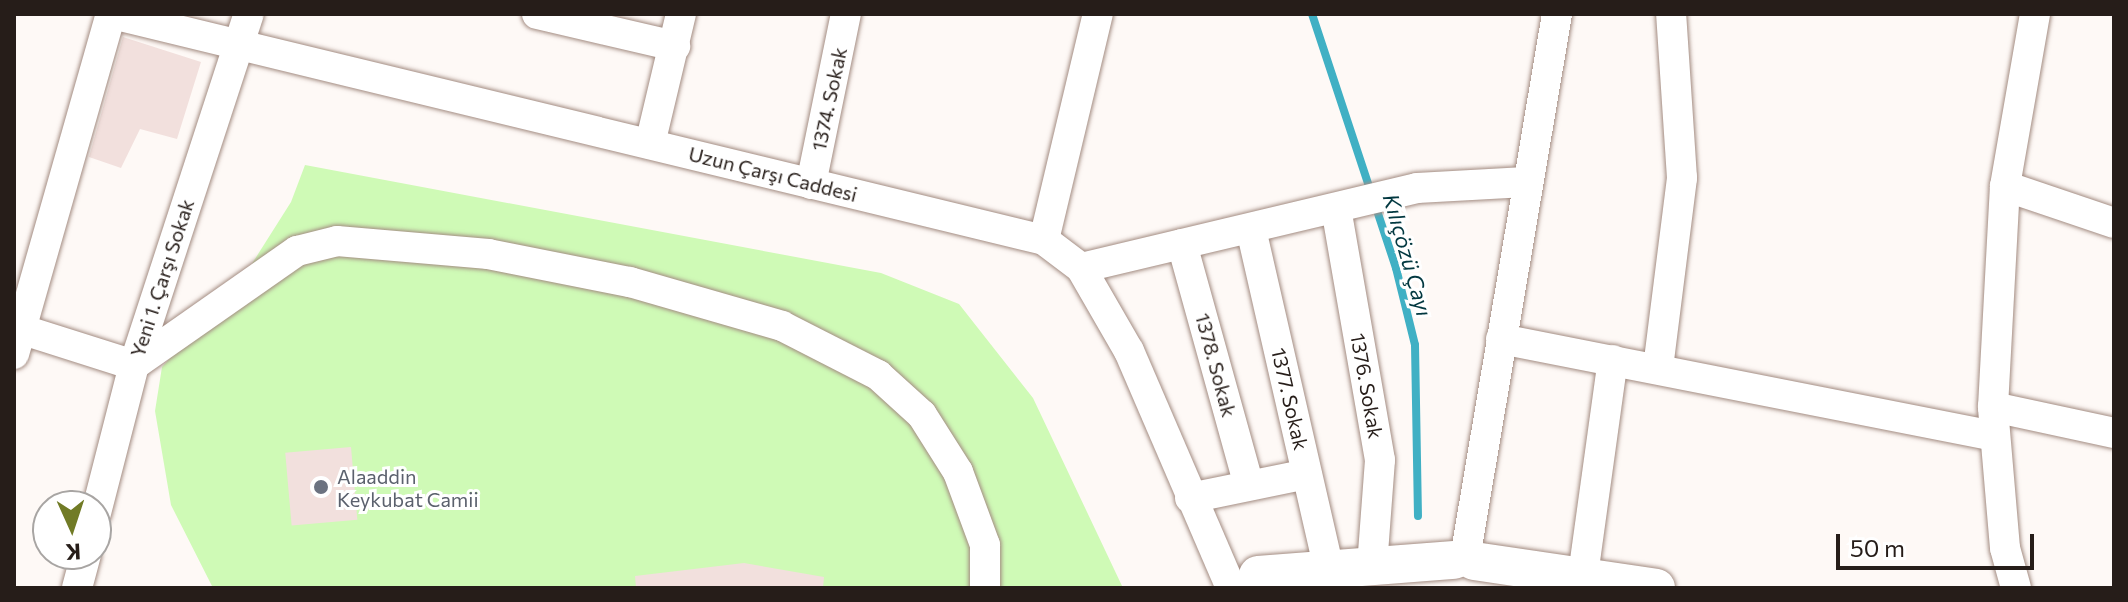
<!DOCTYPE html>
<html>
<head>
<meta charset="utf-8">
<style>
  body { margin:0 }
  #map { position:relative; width:2128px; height:602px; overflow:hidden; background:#fef9f6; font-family:Commissioner,sans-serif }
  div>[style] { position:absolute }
  .green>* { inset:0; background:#cffab6 }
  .stream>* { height:8px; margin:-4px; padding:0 4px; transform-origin:4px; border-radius:4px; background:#40b0c4 }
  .building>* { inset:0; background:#f2e0dd; transform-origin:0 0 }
  .roads { filter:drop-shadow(0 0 2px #a38c82) drop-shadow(0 0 2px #a38c82) }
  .minor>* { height:30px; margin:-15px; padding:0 15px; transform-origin:15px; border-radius:15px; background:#fff }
  .major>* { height:38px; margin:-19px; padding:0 19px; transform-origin:19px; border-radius:19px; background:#fff }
  .dots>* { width:22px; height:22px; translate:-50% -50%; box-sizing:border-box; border:4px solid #fff; border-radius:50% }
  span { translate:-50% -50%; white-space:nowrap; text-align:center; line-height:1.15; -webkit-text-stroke:6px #fff; paint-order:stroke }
  .street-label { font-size:20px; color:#261d19 }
  .worship-label { font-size:20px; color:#5b616d }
  .left { translate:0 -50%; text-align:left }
  .water-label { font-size:22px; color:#023840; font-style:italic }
  .frame { position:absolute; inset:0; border:16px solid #261d19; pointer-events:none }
  .north { position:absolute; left:32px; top:490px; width:80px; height:80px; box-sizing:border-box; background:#fff; border:2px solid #a8a5a3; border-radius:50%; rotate:177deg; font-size:22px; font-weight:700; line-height:32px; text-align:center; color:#261d19 }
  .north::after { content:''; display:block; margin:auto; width:28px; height:36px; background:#717b26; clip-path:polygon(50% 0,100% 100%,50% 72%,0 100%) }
  .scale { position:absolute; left:1836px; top:534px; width:198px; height:36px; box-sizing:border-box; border:4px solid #261d19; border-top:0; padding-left:10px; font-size:24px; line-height:28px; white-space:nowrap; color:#261d19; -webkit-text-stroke:6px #fff; paint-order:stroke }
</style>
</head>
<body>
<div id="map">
  <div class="green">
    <div style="clip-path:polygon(305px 165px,881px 273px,959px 304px,1033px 398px,1123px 588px,213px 588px,171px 505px,155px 411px,162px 367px,241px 281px,291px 202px)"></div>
  </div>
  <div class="stream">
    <div style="left:1312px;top:14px;width:268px;rotate:71.7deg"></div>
    <div style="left:1396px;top:268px;width:79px;rotate:76.1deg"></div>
    <div style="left:1415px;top:345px;width:171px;rotate:89deg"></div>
  </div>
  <div class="building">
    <div style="clip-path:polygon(123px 37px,201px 62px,177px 139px,140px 129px,121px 168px,89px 157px)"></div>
    <div style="left:351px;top:447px;width:73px;height:66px;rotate:85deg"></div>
    <div style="clip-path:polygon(744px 563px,824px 577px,823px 588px,636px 588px,635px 576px)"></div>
  </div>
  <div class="roads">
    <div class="minor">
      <div style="left:112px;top:14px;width:959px;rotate:13.63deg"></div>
      <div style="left:1044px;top:240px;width:46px;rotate:37.1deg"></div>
      <div style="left:1081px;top:268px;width:96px;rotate:60deg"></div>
      <div style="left:1129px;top:351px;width:258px;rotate:66.7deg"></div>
      <div style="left:537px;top:14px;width:142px;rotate:13.1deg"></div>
      <div style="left:650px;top:144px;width:134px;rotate:-76.6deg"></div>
      <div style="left:811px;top:184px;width:174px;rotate:-78.4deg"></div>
      <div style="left:2005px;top:186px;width:115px;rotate:18.7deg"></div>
      <div style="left:1336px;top:208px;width:256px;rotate:80.1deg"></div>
      <div style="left:1380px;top:460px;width:106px;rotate:94.3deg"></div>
      <div style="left:1251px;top:229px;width:349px;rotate:77.1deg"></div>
      <div style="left:1044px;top:240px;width:232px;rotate:-76.6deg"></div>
      <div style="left:1182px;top:244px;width:250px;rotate:74.5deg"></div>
      <div style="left:1081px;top:268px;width:345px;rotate:-13.4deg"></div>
      <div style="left:1417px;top:188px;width:109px;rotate:-3.2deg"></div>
      <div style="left:14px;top:327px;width:126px;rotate:17.6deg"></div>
      <div style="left:134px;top:365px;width:199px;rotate:-35deg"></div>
      <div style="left:297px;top:251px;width:41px;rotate:-14deg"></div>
      <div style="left:337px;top:241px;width:152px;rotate:4.9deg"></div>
      <div style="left:488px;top:254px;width:145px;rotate:11.2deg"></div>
      <div style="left:630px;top:282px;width:158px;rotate:16.1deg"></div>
      <div style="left:782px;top:326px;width:108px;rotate:27deg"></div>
      <div style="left:878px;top:375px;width:59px;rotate:42.3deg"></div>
      <div style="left:922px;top:415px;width:67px;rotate:57.7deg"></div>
      <div style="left:958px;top:472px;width:78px;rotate:69.7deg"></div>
      <div style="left:985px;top:545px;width:43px;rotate:90deg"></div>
      <div style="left:1501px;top:339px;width:502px;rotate:11.13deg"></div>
      <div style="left:14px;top:354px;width:354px;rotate:-74.1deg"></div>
      <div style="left:1658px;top:368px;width:192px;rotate:-82.8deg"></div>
      <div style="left:1682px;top:178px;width:164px;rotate:-93.8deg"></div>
      <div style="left:1993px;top:407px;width:124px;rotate:12.1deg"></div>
      <div style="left:1190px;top:498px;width:119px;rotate:-11.6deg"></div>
      <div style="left:96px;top:513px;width:153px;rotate:-75.6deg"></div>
      <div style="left:134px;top:365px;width:369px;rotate:-71.9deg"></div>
      <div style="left:1465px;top:558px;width:552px;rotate:-80.4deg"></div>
      <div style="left:1583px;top:575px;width:217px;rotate:-82.1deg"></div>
      <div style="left:77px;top:588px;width:35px;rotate:-75deg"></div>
      <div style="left:2016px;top:588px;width:41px;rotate:-105.4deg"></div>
      <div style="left:2005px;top:548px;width:142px;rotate:-94.9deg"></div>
      <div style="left:1993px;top:407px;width:221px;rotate:-86.9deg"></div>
      <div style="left:2005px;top:186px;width:175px;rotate:-80.1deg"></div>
    </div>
    <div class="major">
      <div style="left:1474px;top:561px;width:184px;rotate:8.4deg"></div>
      <div style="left:1258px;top:575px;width:197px;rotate:-4.4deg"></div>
    </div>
  </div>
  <div class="dots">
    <div style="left:321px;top:487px;background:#6b7280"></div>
  </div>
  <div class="street-label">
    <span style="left:829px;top:99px;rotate:-78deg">1374. Sokak</span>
    <span style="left:773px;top:174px;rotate:14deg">Uzun Çarşı Caddesi</span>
    <span style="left:162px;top:278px;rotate:-72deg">Yeni 1. Çarşı Sokak</span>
    <span style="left:1216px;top:365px;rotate:75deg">1378. Sokak</span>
    <span style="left:1367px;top:386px;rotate:80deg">1376. Sokak</span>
    <span style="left:1290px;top:399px;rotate:77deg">1377. Sokak</span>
  </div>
  <div class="worship-label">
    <span class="left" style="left:337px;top:488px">Alaaddin<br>Keykubat Camii</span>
  </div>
  <div class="water-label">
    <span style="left:1408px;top:255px;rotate:74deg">Kılıçözü Çayı</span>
  </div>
  <div class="frame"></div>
  <div class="north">K</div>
  <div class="scale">50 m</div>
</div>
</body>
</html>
